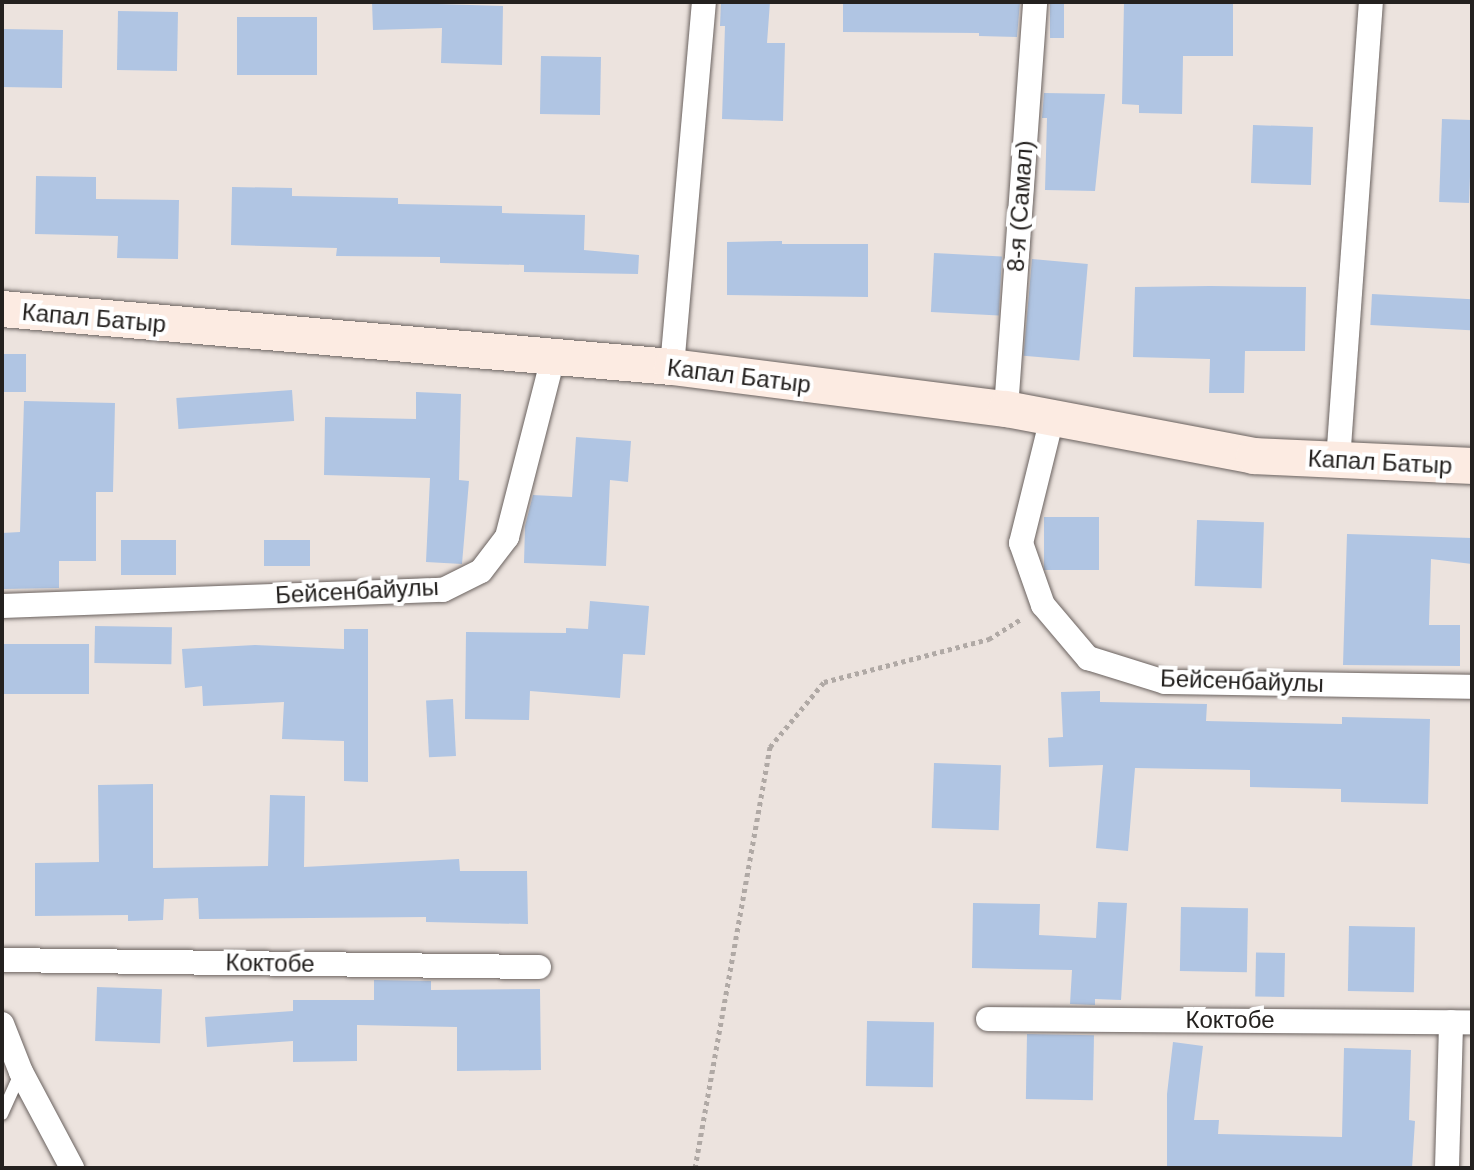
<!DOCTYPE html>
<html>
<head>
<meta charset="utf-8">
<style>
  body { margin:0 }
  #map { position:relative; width:1474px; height:1170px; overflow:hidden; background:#ece3de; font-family:Arial,sans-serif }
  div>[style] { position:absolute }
  .building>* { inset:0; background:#b0c5e3; transform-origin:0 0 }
  .path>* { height:5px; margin-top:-2.5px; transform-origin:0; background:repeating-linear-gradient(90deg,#b0a9a5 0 4px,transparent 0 8px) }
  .roads { filter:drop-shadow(0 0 2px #6a625f) drop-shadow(0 0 2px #6a625f) }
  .service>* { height:12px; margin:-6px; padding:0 6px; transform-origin:6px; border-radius:6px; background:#fff }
  .minor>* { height:24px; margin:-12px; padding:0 12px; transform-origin:12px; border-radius:12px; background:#fff }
  .secondary>* { height:36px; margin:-18px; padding:0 18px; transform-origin:18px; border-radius:18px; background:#fcebe2 }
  span { translate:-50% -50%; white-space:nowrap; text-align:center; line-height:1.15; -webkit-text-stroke:8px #fff; paint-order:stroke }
  .street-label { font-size:24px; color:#24211f }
  .frame { position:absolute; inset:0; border:4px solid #24211f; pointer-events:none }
</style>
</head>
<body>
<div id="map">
  <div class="building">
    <div style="clip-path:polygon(372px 2px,503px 6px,502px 65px,441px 63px,442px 28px,373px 30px)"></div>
    <div style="clip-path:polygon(721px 2px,770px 2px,767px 43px,785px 43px,783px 121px,722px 119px,725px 26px,720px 26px)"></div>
    <div style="clip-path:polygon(843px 2px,1020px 2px,1017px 37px,979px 36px,979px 33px,843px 32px)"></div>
    <div style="left:1050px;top:2px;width:14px;height:36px"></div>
    <div style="clip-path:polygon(1124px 2px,1233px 2px,1233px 56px,1183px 56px,1182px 114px,1139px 113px,1139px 105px,1122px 104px)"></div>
    <div style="left:118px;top:11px;width:60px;height:59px;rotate:1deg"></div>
    <div style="left:237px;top:17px;width:80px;height:58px"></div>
    <div style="left:3px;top:29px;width:60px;height:58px;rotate:1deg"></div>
    <div style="left:541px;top:56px;width:60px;height:58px;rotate:1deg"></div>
    <div style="clip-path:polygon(1044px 93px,1105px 94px,1095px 191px,1045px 190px,1047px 118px,1042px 118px)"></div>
    <div style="left:1442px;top:119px;width:30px;height:83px;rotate:2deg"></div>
    <div style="left:1253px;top:125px;width:60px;height:58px;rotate:2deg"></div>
    <div style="clip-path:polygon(36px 176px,96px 177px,96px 199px,179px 200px,178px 259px,117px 258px,118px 236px,35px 234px)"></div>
    <div style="clip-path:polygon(232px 187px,292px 188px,292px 196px,398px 198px,398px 204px,502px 206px,502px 213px,585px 215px,584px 250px,639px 255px,638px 274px,524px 272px,524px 265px,440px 263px,440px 257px,336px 256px,337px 248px,231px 245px)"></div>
    <div style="clip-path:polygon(782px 241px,782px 244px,868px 244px,868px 297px,727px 295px,727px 242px)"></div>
    <div style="left:934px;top:253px;width:68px;height:59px;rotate:3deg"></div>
    <div style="left:1032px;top:259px;width:56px;height:97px;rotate:5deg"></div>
    <div style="clip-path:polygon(1210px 286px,1306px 287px,1305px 351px,1245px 351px,1244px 393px,1209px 393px,1210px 359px,1133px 357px,1135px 287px)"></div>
    <div style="left:1372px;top:294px;width:100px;height:31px;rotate:3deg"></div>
    <div style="left:2px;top:354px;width:24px;height:38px"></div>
    <div style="left:292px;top:390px;width:31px;height:116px;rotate:86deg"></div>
    <div style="clip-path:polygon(416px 392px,461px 394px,459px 480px,469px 481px,462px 564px,426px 562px,430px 478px,324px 475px,325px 417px,416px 419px)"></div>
    <div style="clip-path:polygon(24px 401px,115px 403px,113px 492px,96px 492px,96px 561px,59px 561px,59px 588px,2px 589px,2px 533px,20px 532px)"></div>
    <div style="clip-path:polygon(576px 437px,631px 441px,628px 482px,610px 480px,606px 566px,524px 563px,525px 526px,533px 495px,572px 497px)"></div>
    <div style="left:1044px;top:517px;width:55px;height:53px"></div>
    <div style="left:1197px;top:520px;width:67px;height:66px;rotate:2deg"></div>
    <div style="clip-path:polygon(1347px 534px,1472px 538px,1472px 564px,1431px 559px,1429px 625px,1460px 625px,1460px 666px,1343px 665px)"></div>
    <div style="left:121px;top:540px;width:55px;height:35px"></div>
    <div style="left:264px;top:540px;width:46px;height:26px"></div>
    <div style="clip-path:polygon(590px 601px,649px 606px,645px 655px,623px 654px,620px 698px,530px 691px,529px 720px,465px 719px,466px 632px,566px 633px,566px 628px,588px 629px)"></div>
    <div style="left:95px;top:626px;width:77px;height:37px;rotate:1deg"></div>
    <div style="clip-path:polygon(344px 629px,368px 629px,368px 782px,344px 781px,344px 741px,282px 739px,284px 702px,203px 706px,202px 686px,185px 688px,182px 649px,255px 645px,344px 649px)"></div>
    <div style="left:2px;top:644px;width:87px;height:50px"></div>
    <div style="clip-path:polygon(1100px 691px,1100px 702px,1207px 704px,1206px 721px,1342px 724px,1342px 717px,1430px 719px,1428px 804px,1341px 802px,1341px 789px,1250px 787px,1250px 770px,1135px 768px,1128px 851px,1096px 848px,1103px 765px,1049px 767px,1048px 738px,1063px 737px,1061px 692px)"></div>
    <div style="left:453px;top:699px;width:57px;height:27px;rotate:87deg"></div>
    <div style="left:934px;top:763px;width:67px;height:65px;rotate:2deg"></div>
    <div style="clip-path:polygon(153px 784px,153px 868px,268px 866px,270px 795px,305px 796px,304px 867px,459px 859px,460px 871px,527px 871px,528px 924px,426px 922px,426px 917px,199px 919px,198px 898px,164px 899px,163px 920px,128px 921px,128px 915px,35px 916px,35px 863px,99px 862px,98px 785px)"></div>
    <div style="clip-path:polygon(1098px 902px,1127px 903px,1121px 1000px,1095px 999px,1095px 1005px,1070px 1004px,1072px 970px,972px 968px,973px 903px,1040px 904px,1039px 935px,1096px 938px)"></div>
    <div style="left:1181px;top:907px;width:67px;height:64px;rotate:1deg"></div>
    <div style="left:1349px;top:926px;width:66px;height:65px;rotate:1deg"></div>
    <div style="left:1285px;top:953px;width:44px;height:29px;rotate:91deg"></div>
    <div style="clip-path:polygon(374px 980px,431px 981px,431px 990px,540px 989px,541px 1070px,457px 1071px,457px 1027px,357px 1025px,357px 1061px,293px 1062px,293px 1041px,207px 1047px,205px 1017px,293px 1011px,293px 1000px,374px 1000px)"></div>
    <div style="left:97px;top:987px;width:65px;height:54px;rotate:2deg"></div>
    <div style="left:867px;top:1021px;width:67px;height:65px;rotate:1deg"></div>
    <div style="left:1027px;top:1034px;width:67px;height:65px;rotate:1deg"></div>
    <div style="clip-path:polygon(1173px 1042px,1203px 1046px,1194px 1120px,1219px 1120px,1218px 1134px,1342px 1137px,1344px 1048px,1411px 1050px,1409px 1120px,1415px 1121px,1412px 1168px,1167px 1168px,1167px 1094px)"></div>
  </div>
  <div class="path">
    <div style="left:695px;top:1168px;width:428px;rotate:-79.9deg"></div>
    <div style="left:770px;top:747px;width:85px;rotate:-50.3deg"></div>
    <div style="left:824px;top:682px;width:171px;rotate:-14.6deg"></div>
    <div style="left:989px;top:639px;width:38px;rotate:-32deg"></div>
  </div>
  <div class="roads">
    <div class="service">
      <div style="left:2px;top:1114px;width:46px;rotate:-65.7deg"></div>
    </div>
    <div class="minor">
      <div style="left:672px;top:367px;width:366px;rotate:-85deg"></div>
      <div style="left:1006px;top:409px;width:408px;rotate:-85.9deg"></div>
      <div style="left:1052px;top:418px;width:129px;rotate:103.9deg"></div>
      <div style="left:1021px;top:543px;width:66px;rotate:70.5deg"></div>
      <div style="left:1043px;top:605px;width:70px;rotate:49.7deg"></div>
      <div style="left:1088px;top:658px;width:81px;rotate:17.3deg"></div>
      <div style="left:1165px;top:682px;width:307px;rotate:0.9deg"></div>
      <div style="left:1338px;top:461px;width:460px;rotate:-85.9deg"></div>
      <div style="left:2px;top:606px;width:441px;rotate:-2.1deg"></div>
      <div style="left:443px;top:590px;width:42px;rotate:-26.6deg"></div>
      <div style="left:481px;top:571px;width:43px;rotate:-52.6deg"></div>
      <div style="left:507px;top:537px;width:185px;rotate:-75.6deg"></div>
      <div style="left:2px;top:960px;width:537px;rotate:0.75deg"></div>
      <div style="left:988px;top:1019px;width:484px;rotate:0.4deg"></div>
      <div style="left:2px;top:1024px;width:52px;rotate:68.4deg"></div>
      <div style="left:21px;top:1072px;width:109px;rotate:62deg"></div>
      <div style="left:1447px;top:1168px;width:146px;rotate:-88.4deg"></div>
    </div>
    <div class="secondary">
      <div style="left:2px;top:309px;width:673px;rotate:4.95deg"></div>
      <div style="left:672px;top:367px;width:337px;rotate:7.2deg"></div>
      <div style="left:1006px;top:409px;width:252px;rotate:10.7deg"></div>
      <div style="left:1254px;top:456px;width:218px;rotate:2.6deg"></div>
    </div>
  </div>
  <div class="street-label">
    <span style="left:1020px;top:206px;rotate:-86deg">8-я (Самал)</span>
    <span style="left:94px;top:318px;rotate:5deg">Капал Батыр</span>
    <span style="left:739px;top:376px;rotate:7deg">Капал Батыр</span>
    <span style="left:1380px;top:462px;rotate:3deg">Капал Батыр</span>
    <span style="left:357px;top:591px;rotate:-3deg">Бейсенбайулы</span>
    <span style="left:1242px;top:681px;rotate:2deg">Бейсенбайулы</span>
    <span style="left:270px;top:963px;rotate:1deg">Коктобе</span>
    <span style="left:1230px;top:1020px">Коктобе</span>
  </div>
  <div class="frame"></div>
</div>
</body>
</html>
